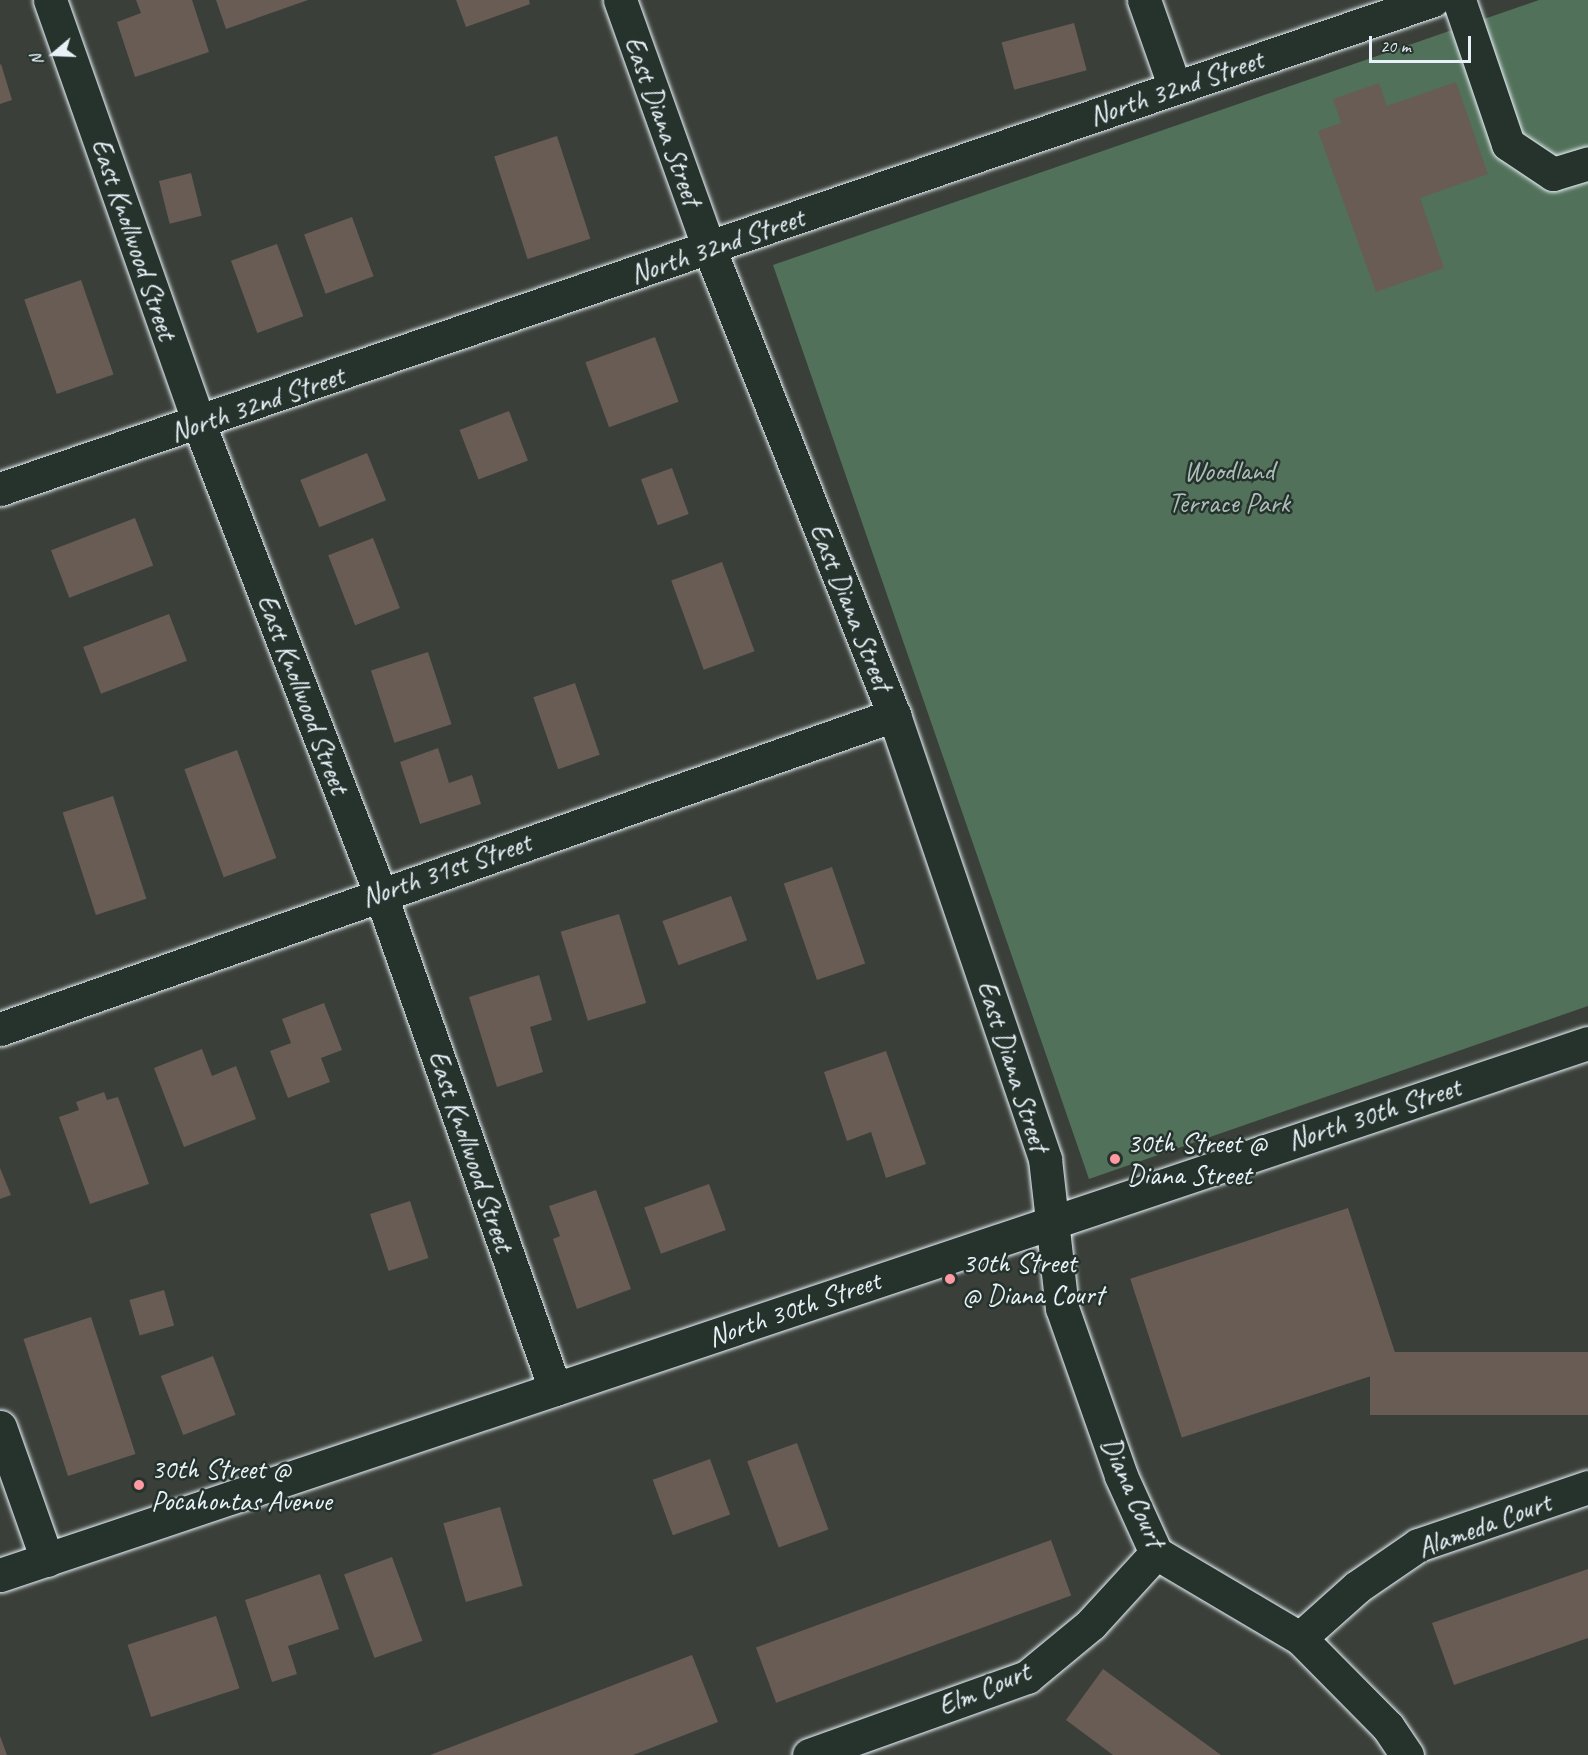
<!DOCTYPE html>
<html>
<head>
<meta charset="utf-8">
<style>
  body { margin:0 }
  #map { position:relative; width:1588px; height:1755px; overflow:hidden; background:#3a3f39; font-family:Caveat,sans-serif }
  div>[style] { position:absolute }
  .green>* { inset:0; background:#52715a }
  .building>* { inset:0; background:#685c55; transform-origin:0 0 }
  .roads { filter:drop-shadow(0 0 2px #e8f1f8) drop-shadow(0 0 2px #e8f1f8) }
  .minor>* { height:33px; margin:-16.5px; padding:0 16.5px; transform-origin:16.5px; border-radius:16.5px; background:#26332d }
  .dots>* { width:16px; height:16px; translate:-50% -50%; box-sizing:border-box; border:3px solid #26332d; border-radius:50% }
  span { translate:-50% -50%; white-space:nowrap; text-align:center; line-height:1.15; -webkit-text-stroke:5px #26332d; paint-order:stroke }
  .street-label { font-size:28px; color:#e8f1f8 }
  .park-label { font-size:28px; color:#acbeb9 }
  .poi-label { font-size:28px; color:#e8f1f8 }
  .left { translate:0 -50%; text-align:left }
  .north { position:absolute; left:24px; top:24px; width:60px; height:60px; -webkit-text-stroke:4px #26332d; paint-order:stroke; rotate:251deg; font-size:16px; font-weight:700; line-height:24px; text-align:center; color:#e8f1f8 }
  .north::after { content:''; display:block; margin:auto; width:21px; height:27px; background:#e8f1f8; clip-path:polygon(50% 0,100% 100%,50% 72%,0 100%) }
  .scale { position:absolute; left:1369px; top:36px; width:102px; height:27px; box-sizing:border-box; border:3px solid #e8f1f8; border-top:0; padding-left:8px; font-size:18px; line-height:21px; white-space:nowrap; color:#e8f1f8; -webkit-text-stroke:4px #26332d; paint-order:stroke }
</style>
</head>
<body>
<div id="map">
  <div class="green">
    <div style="clip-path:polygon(1539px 0,1588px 0,1588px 1006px,1089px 1179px,773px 265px)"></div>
  </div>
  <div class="building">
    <div style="clip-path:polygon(136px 0,192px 0,209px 52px,135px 77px,117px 22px,141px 13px)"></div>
    <div style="clip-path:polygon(216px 0,308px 0,226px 29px)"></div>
    <div style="clip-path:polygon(456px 0,529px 0,530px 4px,466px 27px)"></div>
    <div style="left:1074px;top:23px;width:49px;height:75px;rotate:75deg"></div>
    <div style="clip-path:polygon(1px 64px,12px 100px,0 104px,0 65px)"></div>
    <div style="clip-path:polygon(1456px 82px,1488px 174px,1420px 198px,1444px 268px,1376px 292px,1318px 131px,1341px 123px,1333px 99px,1379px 83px,1387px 106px)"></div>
    <div style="left:557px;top:136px;width:108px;height:66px;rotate:72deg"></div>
    <div style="left:191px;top:173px;width:44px;height:33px;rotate:76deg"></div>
    <div style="left:352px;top:217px;width:63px;height:51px;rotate:70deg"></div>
    <div style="left:277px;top:244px;width:77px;height:49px;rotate:70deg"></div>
    <div style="left:81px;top:280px;width:100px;height:60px;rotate:71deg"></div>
    <div style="left:655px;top:337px;width:69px;height:74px;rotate:70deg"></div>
    <div style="left:509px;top:411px;width:53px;height:53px;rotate:69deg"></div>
    <div style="left:367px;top:453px;width:51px;height:72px;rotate:68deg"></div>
    <div style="left:672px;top:468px;width:49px;height:33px;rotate:70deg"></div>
    <div style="left:135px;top:518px;width:51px;height:90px;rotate:69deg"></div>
    <div style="left:373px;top:538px;width:75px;height:48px;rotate:69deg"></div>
    <div style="left:722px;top:562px;width:95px;height:54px;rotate:70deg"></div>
    <div style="left:169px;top:614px;width:50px;height:92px;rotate:69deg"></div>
    <div style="left:428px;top:652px;width:76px;height:60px;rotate:72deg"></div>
    <div style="left:575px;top:683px;width:76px;height:44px;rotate:71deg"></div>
    <div style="clip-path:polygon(438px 748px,449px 783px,472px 775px,481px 804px,420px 824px,400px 762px)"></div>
    <div style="left:237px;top:750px;width:115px;height:56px;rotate:70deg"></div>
    <div style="left:113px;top:796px;width:108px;height:53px;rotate:72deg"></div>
    <div style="left:832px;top:867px;width:102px;height:51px;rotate:71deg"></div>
    <div style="left:731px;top:896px;width:47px;height:73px;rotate:70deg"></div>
    <div style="left:619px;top:914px;width:93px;height:61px;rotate:73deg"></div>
    <div style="clip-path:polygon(539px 975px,552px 1020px,530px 1027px,543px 1072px,497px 1087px,469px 997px)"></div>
    <div style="clip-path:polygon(324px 1003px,342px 1050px,321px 1058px,330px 1082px,288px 1098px,270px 1051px,291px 1043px,282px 1019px)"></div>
    <div style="clip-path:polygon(202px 1049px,212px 1076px,236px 1066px,256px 1119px,184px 1147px,154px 1068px)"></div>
    <div style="clip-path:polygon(886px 1051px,926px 1164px,886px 1178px,871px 1132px,847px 1141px,824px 1072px)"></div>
    <div style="clip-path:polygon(104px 1092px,107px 1100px,118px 1097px,149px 1184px,90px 1204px,59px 1117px,79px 1110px,76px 1102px)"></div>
    <div style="clip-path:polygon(0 1168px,11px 1195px,0 1199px)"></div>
    <div style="left:709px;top:1184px;width:49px;height:69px;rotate:70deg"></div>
    <div style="clip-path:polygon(596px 1190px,631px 1289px,577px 1309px,553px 1239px,560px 1236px,549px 1206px)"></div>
    <div style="left:410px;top:1201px;width:60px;height:42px;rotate:72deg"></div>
    <div style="left:1348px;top:1208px;width:167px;height:229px;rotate:72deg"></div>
    <div style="left:164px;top:1290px;width:37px;height:36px;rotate:74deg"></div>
    <div style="left:91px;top:1317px;width:144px;height:71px;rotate:72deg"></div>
    <div style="left:1588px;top:1352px;width:63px;height:218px;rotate:90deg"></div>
    <div style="left:213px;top:1356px;width:63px;height:56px;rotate:69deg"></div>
    <div style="left:797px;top:1443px;width:92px;height:53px;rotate:70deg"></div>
    <div style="left:710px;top:1459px;width:59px;height:61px;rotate:70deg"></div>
    <div style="left:500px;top:1507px;width:82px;height:59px;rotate:74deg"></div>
    <div style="left:1051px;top:1540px;width:59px;height:314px;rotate:70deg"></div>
    <div style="left:392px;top:1557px;width:89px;height:51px;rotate:70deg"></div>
    <div style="clip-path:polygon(1588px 1569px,1588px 1638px,1454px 1685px,1432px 1623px)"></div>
    <div style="clip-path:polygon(320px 1574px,339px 1629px,288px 1646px,297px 1674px,272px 1682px,245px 1600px)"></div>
    <div style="left:216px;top:1616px;width:76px;height:93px;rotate:72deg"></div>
    <div style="clip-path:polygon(692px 1655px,718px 1722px,633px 1755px,430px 1755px)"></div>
    <div style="clip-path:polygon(1103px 1669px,1221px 1755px,1113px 1755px,1066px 1720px)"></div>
    <div style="clip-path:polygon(0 1736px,7px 1755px,0 1755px)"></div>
  </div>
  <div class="roads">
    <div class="minor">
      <div style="left:50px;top:0;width:449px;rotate:70.6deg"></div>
      <div style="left:199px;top:424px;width:503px;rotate:68.9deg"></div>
      <div style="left:380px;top:893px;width:526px;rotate:70.57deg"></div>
      <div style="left:620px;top:0;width:263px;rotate:70.3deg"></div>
      <div style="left:709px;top:248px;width:502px;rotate:68.39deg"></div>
      <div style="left:894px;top:715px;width:469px;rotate:71.2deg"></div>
      <div style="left:1045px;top:1159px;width:150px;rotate:83.5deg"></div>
      <div style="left:1062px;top:1308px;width:178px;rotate:70.6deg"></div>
      <div style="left:1121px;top:1476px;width:85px;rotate:65.6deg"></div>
      <div style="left:1156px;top:1553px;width:167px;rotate:30.6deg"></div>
      <div style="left:1300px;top:1638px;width:125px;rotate:45.3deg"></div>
      <div style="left:1388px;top:1727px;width:34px;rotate:56deg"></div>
      <div style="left:1144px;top:0;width:93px;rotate:70.6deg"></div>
      <div style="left:1459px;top:0;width:152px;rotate:71.2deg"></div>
      <div style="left:1508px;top:144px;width:54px;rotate:33.7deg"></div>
      <div style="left:1553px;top:174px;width:37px;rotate:-17deg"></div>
      <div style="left:0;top:489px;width:1514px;rotate:-18.84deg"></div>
      <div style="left:0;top:1029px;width:948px;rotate:-19.35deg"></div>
      <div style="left:0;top:1427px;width:141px;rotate:70.5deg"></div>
      <div style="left:0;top:1575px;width:1675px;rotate:-18.52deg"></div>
      <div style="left:1300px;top:1638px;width:76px;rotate:-41.8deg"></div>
      <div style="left:1357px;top:1587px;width:74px;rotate:-34.5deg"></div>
      <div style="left:1418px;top:1545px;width:180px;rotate:-18.8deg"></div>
      <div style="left:809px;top:1755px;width:232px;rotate:-19.7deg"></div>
      <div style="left:1027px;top:1677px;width:83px;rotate:-39.6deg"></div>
      <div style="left:1091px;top:1624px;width:96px;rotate:-47.5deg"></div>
    </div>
  </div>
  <div class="dots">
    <div style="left:1115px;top:1159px;background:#ff9aa2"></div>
    <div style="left:950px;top:1279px;background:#ff9aa2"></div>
    <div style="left:139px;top:1485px;background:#ff9aa2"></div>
  </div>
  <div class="street-label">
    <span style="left:1176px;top:88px;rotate:-19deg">North 32nd Street</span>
    <span style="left:663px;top:121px;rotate:70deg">East Diana Street</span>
    <span style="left:134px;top:239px;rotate:71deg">East Knollwood Street</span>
    <span style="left:717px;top:246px;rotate:-19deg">North 32nd Street</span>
    <span style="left:257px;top:404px;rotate:-19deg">North 32nd Street</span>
    <span style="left:851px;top:607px;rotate:68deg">East Diana Street</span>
    <span style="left:303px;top:694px;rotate:69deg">East Knollwood Street</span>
    <span style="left:446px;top:870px;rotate:-19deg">North 31st Street</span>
    <span style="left:1013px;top:1066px;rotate:72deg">East Diana Street</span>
    <span style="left:1374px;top:1114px;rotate:-18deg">North 30th Street</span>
    <span style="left:471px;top:1151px;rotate:71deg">East Knollwood Street</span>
    <span style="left:794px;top:1309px;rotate:-19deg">North 30th Street</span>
    <span style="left:1133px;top:1492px;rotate:66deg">Diana Court</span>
    <span style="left:1484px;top:1525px;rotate:-20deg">Alameda Court</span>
    <span style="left:984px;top:1689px;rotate:-23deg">Elm Court</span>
  </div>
  <div class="park-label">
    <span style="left:1229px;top:487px">Woodland<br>Terrace Park</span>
  </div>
  <div class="poi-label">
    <span class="left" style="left:1127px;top:1159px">30th Street @<br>Diana Street</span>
    <span class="left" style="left:962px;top:1279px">30th Street<br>@ Diana Court</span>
    <span class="left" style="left:151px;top:1485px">30th Street @<br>Pocahontas Avenue</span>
  </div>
  <div class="north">N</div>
  <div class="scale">20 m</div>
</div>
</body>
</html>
